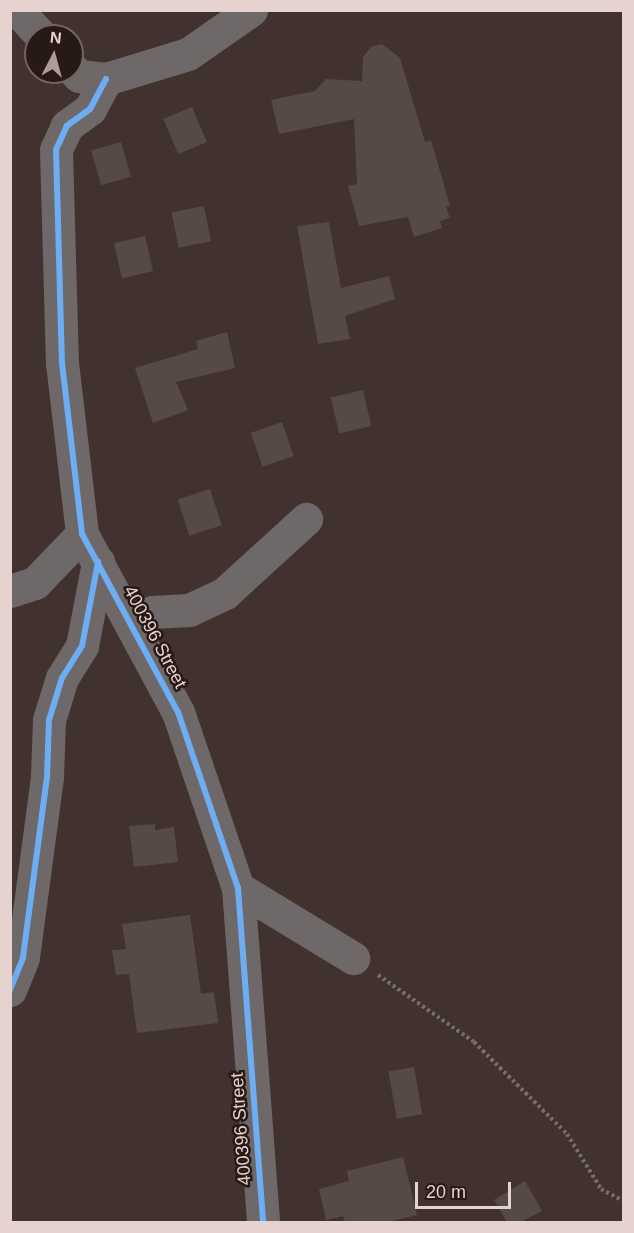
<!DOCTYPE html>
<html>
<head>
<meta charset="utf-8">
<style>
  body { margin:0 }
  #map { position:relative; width:634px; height:1233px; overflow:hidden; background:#42322f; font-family:Helvetica,sans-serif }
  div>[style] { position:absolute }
  .building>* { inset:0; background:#564a45; transform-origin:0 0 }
  .path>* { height:4px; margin-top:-2px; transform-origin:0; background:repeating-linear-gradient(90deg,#756e6d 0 3px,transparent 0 6px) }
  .minor>* { height:33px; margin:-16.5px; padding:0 16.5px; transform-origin:16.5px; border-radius:16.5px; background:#6e6868 }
  .cycleway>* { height:6px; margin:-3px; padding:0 3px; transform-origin:3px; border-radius:3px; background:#6dadf4 }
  span { translate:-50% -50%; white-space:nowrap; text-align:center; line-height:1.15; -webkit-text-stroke:5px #271916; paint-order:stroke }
  .street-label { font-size:18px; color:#e6d3cf }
  .frame { position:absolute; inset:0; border:12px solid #e6d3cf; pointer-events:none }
  .north { position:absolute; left:24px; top:24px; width:60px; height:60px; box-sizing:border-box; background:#271916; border:2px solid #736360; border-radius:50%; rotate:6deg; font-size:16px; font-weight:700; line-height:24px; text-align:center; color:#e6d3cf }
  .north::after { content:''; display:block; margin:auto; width:21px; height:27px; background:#ad9b97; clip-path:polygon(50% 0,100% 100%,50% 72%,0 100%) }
  .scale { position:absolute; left:415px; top:1182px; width:96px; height:27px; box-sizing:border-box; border:3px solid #e6d3cf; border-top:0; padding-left:8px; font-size:18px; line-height:21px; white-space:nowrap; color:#e6d3cf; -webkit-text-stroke:4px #271916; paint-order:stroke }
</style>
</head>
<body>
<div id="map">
  <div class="building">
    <div style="clip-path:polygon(382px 44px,400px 58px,425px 142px,431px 140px,450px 206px,446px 207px,450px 218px,440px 221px,442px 228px,414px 237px,408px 217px,359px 226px,348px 186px,357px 184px,354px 119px,279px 134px,271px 100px,315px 91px,326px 79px,362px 81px,363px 57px,371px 47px)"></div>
    <div style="left:192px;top:107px;width:38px;height:31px;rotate:67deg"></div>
    <div style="left:121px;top:142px;width:36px;height:31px;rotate:74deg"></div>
    <div style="left:204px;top:206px;width:36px;height:33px;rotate:79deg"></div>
    <div style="clip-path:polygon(329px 222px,341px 288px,389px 276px,395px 299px,345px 316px,350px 339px,318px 344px,297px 226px)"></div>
    <div style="left:145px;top:236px;width:36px;height:32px;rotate:77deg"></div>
    <div style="clip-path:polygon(227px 332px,235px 368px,176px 382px,188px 410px,153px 423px,135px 368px,198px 349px,196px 341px)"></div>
    <div style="left:363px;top:390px;width:37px;height:33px;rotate:77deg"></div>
    <div style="left:282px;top:422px;width:36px;height:33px;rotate:71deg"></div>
    <div style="left:210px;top:489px;width:38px;height:34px;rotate:72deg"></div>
    <div style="clip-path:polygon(155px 824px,155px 830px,174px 827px,178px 862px,134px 867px,129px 826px)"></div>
    <div style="clip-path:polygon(190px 915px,201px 994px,214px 992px,218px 1023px,137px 1033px,129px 974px,116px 975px,112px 950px,126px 949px,122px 924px)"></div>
    <div style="left:414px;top:1067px;width:48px;height:26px;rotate:80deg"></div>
    <div style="clip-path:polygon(403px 1157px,417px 1215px,387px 1222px,345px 1222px,343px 1216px,326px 1220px,319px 1189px,349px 1181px,347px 1171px)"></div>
    <div style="clip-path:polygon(525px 1181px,542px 1211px,521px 1222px,507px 1222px,494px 1200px)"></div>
  </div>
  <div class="path">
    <div style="left:378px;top:975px;width:117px;rotate:34.9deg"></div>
    <div style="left:474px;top:1042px;width:131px;rotate:44.7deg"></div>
    <div style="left:567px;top:1134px;width:65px;rotate:58.3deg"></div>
    <div style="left:601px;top:1189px;width:26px;rotate:28deg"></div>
  </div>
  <div class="minor">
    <div style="left:17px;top:10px;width:35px;rotate:47deg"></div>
    <div style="left:72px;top:69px;width:10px;rotate:45deg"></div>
    <div style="left:79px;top:76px;width:27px;rotate:6deg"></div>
    <div style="left:106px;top:79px;width:86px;rotate:-17deg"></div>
    <div style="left:188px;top:54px;width:77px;rotate:-34.9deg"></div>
    <div style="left:106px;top:79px;width:34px;rotate:118deg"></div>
    <div style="left:90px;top:109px;width:29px;rotate:144deg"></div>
    <div style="left:67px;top:126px;width:26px;rotate:115deg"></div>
    <div style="left:56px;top:150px;width:213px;rotate:88.4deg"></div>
    <div style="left:62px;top:363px;width:172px;rotate:83.3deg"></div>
    <div style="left:82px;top:534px;width:202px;rotate:61.7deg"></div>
    <div style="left:178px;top:712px;width:186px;rotate:71.2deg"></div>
    <div style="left:238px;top:888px;width:335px;rotate:85.7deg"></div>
    <div style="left:10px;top:591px;width:26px;rotate:-18deg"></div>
    <div style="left:35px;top:583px;width:68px;rotate:-46.2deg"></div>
    <div style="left:130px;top:622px;width:24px;rotate:-24deg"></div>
    <div style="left:152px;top:612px;width:37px;rotate:-3deg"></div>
    <div style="left:189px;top:610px;width:40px;rotate:-25deg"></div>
    <div style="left:225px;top:593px;width:110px;rotate:-42.4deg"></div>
    <div style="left:238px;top:888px;width:135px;rotate:31.3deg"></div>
    <div style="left:10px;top:990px;width:35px;rotate:-68deg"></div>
    <div style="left:23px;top:957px;width:182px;rotate:-82.4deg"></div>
    <div style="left:47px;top:777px;width:57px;rotate:-88deg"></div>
    <div style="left:49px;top:720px;width:44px;rotate:-72.8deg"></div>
    <div style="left:62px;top:678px;width:38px;rotate:-58deg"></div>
    <div style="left:82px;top:646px;width:86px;rotate:-79.2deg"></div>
  </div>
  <div class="cycleway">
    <div style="left:106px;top:79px;width:34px;rotate:118deg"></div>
    <div style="left:90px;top:109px;width:29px;rotate:144deg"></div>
    <div style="left:67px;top:126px;width:26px;rotate:115deg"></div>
    <div style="left:56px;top:150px;width:213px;rotate:88.4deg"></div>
    <div style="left:62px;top:363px;width:172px;rotate:83.3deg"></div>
    <div style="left:82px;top:534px;width:202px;rotate:61.7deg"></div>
    <div style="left:178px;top:712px;width:186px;rotate:71.2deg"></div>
    <div style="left:238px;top:888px;width:335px;rotate:85.7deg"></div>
    <div style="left:10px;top:990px;width:35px;rotate:-68deg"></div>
    <div style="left:23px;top:957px;width:182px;rotate:-82.4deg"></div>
    <div style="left:47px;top:777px;width:57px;rotate:-88deg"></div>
    <div style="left:49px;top:720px;width:44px;rotate:-72.8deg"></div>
    <div style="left:62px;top:678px;width:38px;rotate:-58deg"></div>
    <div style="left:82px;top:646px;width:86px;rotate:-79.2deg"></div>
  </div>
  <div class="street-label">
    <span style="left:155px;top:637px;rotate:62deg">400396 Street</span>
    <span style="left:241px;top:1129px;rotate:-94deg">400396 Street</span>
  </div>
  <div class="frame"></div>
  <div class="north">N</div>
  <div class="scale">20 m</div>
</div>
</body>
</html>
